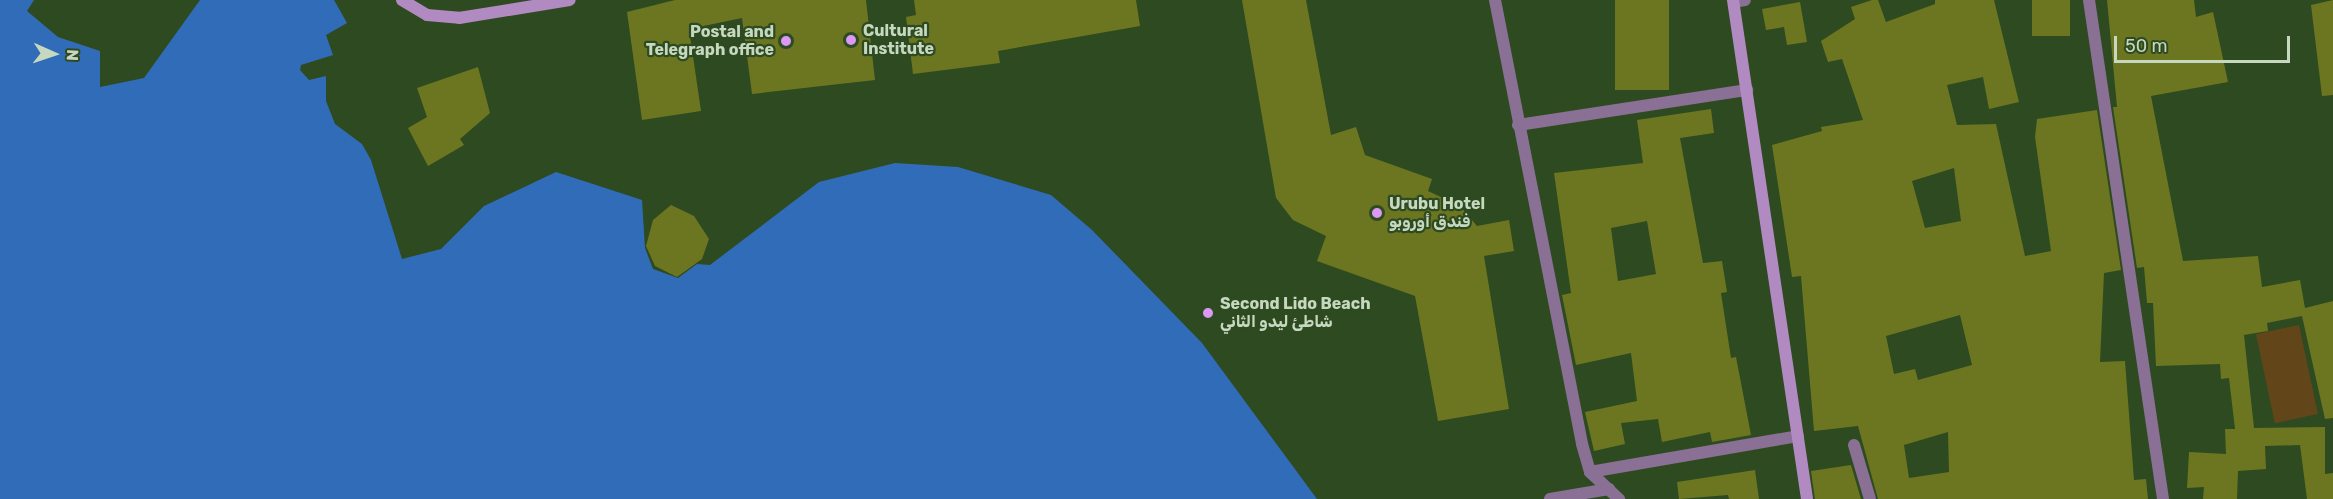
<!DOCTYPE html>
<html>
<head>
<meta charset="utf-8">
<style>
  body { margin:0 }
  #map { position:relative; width:2333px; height:499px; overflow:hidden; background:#2e4a20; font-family:Rubik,Cairo,sans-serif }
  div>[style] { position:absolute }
  .green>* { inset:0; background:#62461a; transform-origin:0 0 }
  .water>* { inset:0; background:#316cb9 }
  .building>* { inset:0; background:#6c7620; transform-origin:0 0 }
  .minor>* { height:12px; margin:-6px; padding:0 6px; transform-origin:6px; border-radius:6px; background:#8a7094 }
  .secondary>* { height:12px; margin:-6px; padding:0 6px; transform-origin:6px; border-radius:6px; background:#b28ac2 }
  .dots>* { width:16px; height:16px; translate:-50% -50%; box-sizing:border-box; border:3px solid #2e4a20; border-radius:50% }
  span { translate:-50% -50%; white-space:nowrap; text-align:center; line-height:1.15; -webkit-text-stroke:4.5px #2e4a20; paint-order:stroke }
  .poi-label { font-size:16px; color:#c7d8c0; font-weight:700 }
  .left { translate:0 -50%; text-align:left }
  .right { translate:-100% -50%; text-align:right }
  .north { position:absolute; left:24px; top:24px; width:60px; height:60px; -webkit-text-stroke:4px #2e4a20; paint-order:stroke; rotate:93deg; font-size:16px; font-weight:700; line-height:24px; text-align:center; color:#c7d8c0 }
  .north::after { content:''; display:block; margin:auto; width:21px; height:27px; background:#c7d8c0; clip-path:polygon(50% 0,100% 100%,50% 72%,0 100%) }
  .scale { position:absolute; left:2114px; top:36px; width:176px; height:27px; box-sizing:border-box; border:3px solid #c7d8c0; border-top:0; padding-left:8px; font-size:18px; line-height:21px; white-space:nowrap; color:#c7d8c0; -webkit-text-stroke:4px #2e4a20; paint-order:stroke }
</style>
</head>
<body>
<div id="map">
  <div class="green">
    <div style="left:2299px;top:325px;width:91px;height:44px;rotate:78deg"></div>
  </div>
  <div class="water">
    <div style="clip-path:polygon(0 0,34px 0,27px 11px,58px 37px,100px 51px,100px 87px,144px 78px,200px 0,334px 0,347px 23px,326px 35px,333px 55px,301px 65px,300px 70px,309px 80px,326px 76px,326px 101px,335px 124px,362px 144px,371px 160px,402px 259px,441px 249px,484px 206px,556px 172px,642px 200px,645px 248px,653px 269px,678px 278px,697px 264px,710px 265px,819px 182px,895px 163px,958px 167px,1051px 195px,1092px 230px,1202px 343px,1317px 499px,0 499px)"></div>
  </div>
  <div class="building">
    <div style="clip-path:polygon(675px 0,866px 0,875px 80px,752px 94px,742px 18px,689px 29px,701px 111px,642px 120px,627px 12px)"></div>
    <div style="clip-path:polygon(914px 0,1136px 0,1140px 26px,998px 51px,1000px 63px,913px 74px,906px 17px,916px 15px)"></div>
    <div style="clip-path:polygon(1242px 0,1306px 0,1331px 135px,1356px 127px,1365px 155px,1432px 179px,1428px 191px,1460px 206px,1477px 226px,1509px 220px,1514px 251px,1484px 256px,1509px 409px,1438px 421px,1415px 296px,1317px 261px,1326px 236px,1293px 220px,1276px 198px)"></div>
    <div style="left:1615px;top:0;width:54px;height:90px"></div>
    <div style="clip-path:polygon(evenodd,1872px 0,1878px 0,1886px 22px,1935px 4px,1935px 0,1994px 0,2019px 102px,1989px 109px,1983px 77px,1947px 85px,1957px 125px,1996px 124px,2025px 256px,2051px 251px,2035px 137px,2037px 119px,2097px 110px,2121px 270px,2104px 273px,2100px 362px,2125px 361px,2134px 480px,2146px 479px,2148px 499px,1878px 499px,1858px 426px,1814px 431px,1801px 276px,1792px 277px,1772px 145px,1822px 131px,1821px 127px,1863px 120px,1842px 59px,1828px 62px,1821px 41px,1855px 19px,1851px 7px,1872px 0,1954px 168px,1961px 221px,1925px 228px,1912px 181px,1954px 168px,1872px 0,1960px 315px,1972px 365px,1918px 380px,1915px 369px,1894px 374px,1886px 336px,1960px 315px,1872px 0,1948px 432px,1949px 472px,1909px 478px,1904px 445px,1948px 432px)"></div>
    <div style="left:2032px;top:0;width:38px;height:36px"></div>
    <div style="clip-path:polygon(2107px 0,2194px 0,2196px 17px,2213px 12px,2228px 82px,2151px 96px,2183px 261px,2258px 256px,2262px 287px,2300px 280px,2305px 308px,2333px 301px,2333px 418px,2325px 419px,2302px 316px,2267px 323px,2268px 331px,2244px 335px,2254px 428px,2325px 427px,2325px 474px,2333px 473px,2333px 499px,2307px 499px,2300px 445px,2265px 446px,2266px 469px,2238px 471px,2237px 499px,2203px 499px,2204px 487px,2187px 488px,2189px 452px,2226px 454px,2225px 429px,2235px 429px,2229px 378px,2221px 379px,2220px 364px,2156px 366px,2153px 303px,2147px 303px,2144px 267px,2137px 268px,2113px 107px,2117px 107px)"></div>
    <div style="clip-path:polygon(2333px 0,2333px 95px,2322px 96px,2311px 5px)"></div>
    <div style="clip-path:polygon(1800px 2px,1807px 42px,1787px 45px,1784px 27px,1766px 30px,1762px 9px)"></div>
    <div style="clip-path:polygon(478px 67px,490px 113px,460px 139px,464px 145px,428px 166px,408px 128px,427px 117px,417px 88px)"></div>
    <div style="clip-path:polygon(evenodd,1711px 109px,1714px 133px,1680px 138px,1703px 263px,1722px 261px,1727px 292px,1721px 293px,1731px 358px,1736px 357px,1751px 435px,1712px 442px,1710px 432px,1662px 442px,1658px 419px,1621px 423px,1625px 444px,1594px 451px,1585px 412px,1637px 401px,1631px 353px,1576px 365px,1562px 295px,1571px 293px,1554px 173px,1643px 163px,1637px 120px,1711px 109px,1647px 221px,1656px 274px,1618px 281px,1611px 228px,1647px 221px)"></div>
    <div style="clip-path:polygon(671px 205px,694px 216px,709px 239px,702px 259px,677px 277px,655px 266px,646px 246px,653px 220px)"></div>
    <div style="clip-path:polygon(1851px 465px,1861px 499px,1815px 499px,1811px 471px)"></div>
    <div style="clip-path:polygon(1755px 470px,1759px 499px,1729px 499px,1728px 495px,1679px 499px,1677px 482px)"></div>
  </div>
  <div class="minor">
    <div style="left:1495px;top:0;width:452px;rotate:78.9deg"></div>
    <div style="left:1582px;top:444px;width:29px;rotate:74deg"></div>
    <div style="left:1590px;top:472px;width:40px;rotate:43deg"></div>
    <div style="left:2089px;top:0;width:504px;rotate:81.56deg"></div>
    <div style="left:1734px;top:2px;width:11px;rotate:-10deg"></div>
    <div style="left:1518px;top:125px;width:232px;rotate:-8.7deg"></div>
    <div style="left:1854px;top:445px;width:56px;rotate:73.5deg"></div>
    <div style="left:1590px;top:472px;width:211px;rotate:-9.8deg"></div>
    <div style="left:1550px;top:499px;width:60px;rotate:-9.6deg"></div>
  </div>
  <div class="secondary">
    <div style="left:402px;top:0;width:29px;rotate:31deg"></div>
    <div style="left:427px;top:15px;width:32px;rotate:5deg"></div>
    <div style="left:459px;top:18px;width:112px;rotate:-9.2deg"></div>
    <div style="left:1733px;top:0;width:504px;rotate:81.56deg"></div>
  </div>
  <div class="dots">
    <div style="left:851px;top:40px;background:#db99f5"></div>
    <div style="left:786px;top:41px;background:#db99f5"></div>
    <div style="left:1377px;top:213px;background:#db99f5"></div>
    <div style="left:1208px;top:313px;background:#db99f5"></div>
  </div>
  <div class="poi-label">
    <span class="left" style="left:863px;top:40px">Cultural<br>Institute</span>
    <span class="right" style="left:774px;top:41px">Postal and<br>Telegraph office</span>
    <span class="left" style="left:1389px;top:213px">Urubu Hotel<br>فندق أوروبو</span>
    <span class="left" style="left:1220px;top:313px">Second Lido Beach<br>شاطئ ليدو الثاني</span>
  </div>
  <div class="north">N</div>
  <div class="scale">50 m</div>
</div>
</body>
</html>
